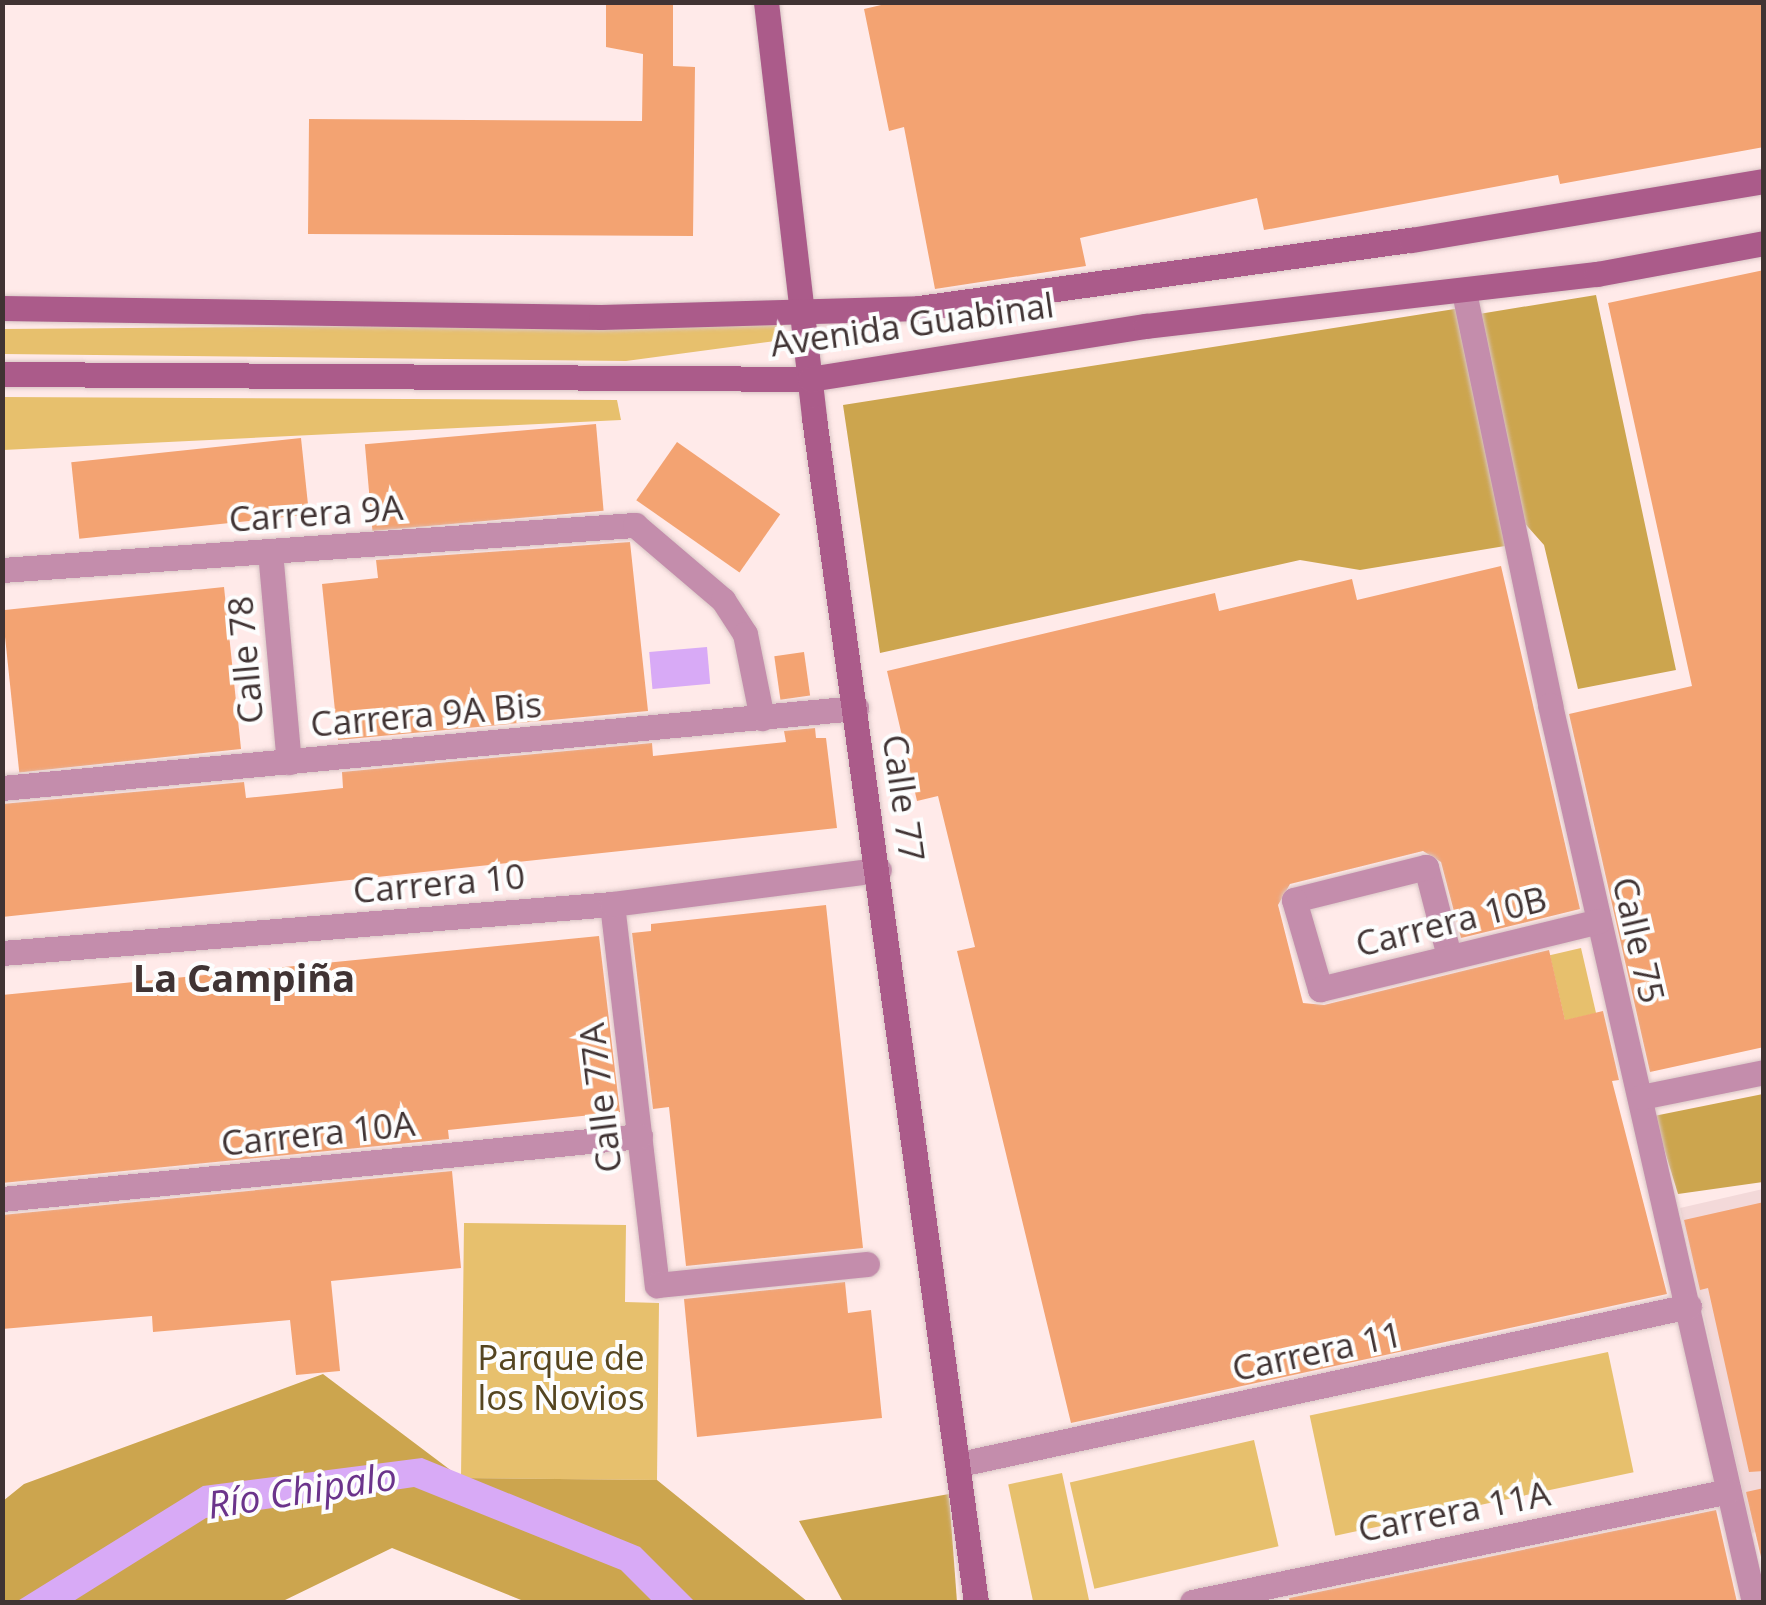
<!DOCTYPE html>
<html>
<head>
<meta charset="utf-8">
<style>
  body { margin:0 }
  #map { position:relative; width:1766px; height:1605px; overflow:hidden; background:#ffeae9; font-family:"Open Sans",sans-serif }
  div>[style] { position:absolute }
  .built>* { inset:0; background:#f3d9d9 }
  .green>* { inset:0; background:#e7c06d; transform-origin:0 0 }
  .forest>* { inset:0; background:#cca54e }
  .water>* { inset:0; background:#d8aaf6; transform-origin:0 0 }
  .building>* { inset:0; background:#f3a372; transform-origin:0 0 }
  .roads { filter:drop-shadow(0 0 2px #d9c5c5) drop-shadow(0 0 2px #d9c5c5) }
  .street>* { height:25px; margin:-12.5px; padding:0 12.5px; transform-origin:12.5px; border-radius:12.5px; background:#c48dac }
  .secondary>* { height:25px; margin:-12.5px; padding:0 12.5px; transform-origin:12.5px; border-radius:12.5px; background:#ab5b8a }
  span { translate:-50% -50%; white-space:nowrap; text-align:center; line-height:1.15; -webkit-text-stroke:8px #fdfdfd; paint-order:stroke }
  .street-label { font-size:35px; color:#403333 }
  .park-label { font-size:35px; color:#554520 }
  .neighbourhood-label { font-size:38px; color:#403333; font-weight:700 }
  .water-label { font-size:38px; color:#6b348b; font-style:italic }
  .frame { position:absolute; inset:0; border:5px solid #403333; pointer-events:none }
</style>
</head>
<body>
<div id="map">
  <div class="built">
    <div style="clip-path:polygon(1763px 1189px,1763px 1530px,1752px 1533px,1680px 1208px)"></div>
  </div>
  <div class="green">
    <div style="clip-path:polygon(782px 308px,783px 340px,626px 361px,3px 354px,2px 329px,402px 326px)"></div>
    <div style="clip-path:polygon(3px 397px,617px 400px,621px 420px,3px 450px)"></div>
    <div style="left:1581px;top:948px;width:67px;height:32px;rotate:77deg"></div>
    <div style="clip-path:polygon(464px 1223px,626px 1225px,625px 1302px,659px 1303px,657px 1480px,461px 1478px)"></div>
    <div style="left:1608px;top:1352px;width:123px;height:305px;rotate:78deg"></div>
    <div style="left:1254px;top:1440px;width:109px;height:189px;rotate:77deg"></div>
    <div style="left:1062px;top:1473px;width:130px;height:55px;rotate:78deg"></div>
  </div>
  <div class="forest">
    <div style="clip-path:polygon(1596px 295px,1676px 670px,1578px 689px,1544px 545px,1521px 519px,1479px 314px)"></div>
    <div style="clip-path:polygon(1461px 308px,1505px 546px,1360px 570px,1300px 560px,880px 653px,843px 405px)"></div>
    <div style="clip-path:polygon(1763px 1094px,1763px 1182px,1678px 1194px,1654px 1116px)"></div>
    <div style="clip-path:polygon(323px 1374px,461px 1478px,657px 1480px,808px 1602px,526px 1602px,392px 1548px,281px 1602px,3px 1602px,3px 1501px,24px 1484px)"></div>
    <div style="clip-path:polygon(949px 1494px,957px 1602px,843px 1602px,799px 1521px)"></div>
  </div>
  <div class="water">
    <div style="left:707px;top:647px;width:37px;height:58px;rotate:85deg"></div>
    <div style="clip-path:polygon(422px 1458px,640px 1547px,695px 1602px,653px 1602px,621px 1570px,414px 1487px,206px 1518px,72px 1602px,16px 1602px,203px 1486px)"></div>
  </div>
  <div class="building">
    <div style="clip-path:polygon(606px 2px,673px 2px,673px 66px,695px 67px,693px 236px,308px 234px,309px 119px,642px 121px,643px 54px,606px 47px)"></div>
    <div style="clip-path:polygon(894px 2px,1764px 2px,1764px 147px,1560px 184px,1558px 175px,1264px 230px,1257px 198px,1080px 238px,1086px 266px,935px 289px,904px 127px,889px 131px,864px 9px)"></div>
    <div style="clip-path:polygon(1764px 270px,1764px 1047px,1650px 1072px,1569px 714px,1692px 686px,1608px 303px)"></div>
    <div style="left:596px;top:424px;width:87px;height:232px;rotate:85deg"></div>
    <div style="left:301px;top:438px;width:77px;height:231px;rotate:84deg"></div>
    <div style="left:677px;top:442px;width:126px;height:71px;rotate:35deg"></div>
    <div style="clip-path:polygon(630px 542px,648px 711px,338px 740px,322px 584px,378px 578px,376px 560px)"></div>
    <div style="clip-path:polygon(1501px 566px,1580px 909px,1461px 938px,1441px 862px,1423px 851px,1290px 884px,1278px 905px,1303px 1003px,1324px 1005px,1549px 950px,1565px 1020px,1603px 1011px,1619px 1080px,1612px 1081px,1667px 1294px,1071px 1423px,957px 951px,975px 947px,938px 796px,917px 801px,887px 671px,1215px 593px,1219px 611px,1352px 579px,1357px 600px)"></div>
    <div style="left:224px;top:587px;width:163px;height:223px;rotate:84deg"></div>
    <div style="left:804px;top:652px;width:44px;height:30px;rotate:82deg"></div>
    <div style="clip-path:polygon(815px 728px,816px 738px,826px 738px,837px 828px,2px 917px,2px 804px,244px 782px,246px 798px,287px 794px,343px 788px,342px 772px,652px 743px,653px 756px,786px 742px,784px 731px)"></div>
    <div style="clip-path:polygon(826px 905px,863px 1248px,686px 1266px,669px 1107px,653px 1109px,632px 933px,651px 931px,651px 924px)"></div>
    <div style="clip-path:polygon(599px 936px,620px 1112px,448px 1130px,449px 1139px,2px 1183px,2px 995px)"></div>
    <div style="clip-path:polygon(452px 1171px,461px 1268px,331px 1281px,340px 1371px,296px 1375px,290px 1320px,153px 1332px,152px 1316px,2px 1329px,2px 1215px)"></div>
    <div style="clip-path:polygon(1764px 1202px,1764px 1471px,1749px 1472px,1708px 1288px,1700px 1290px,1684px 1220px)"></div>
    <div style="clip-path:polygon(845px 1282px,848px 1313px,871px 1310px,882px 1418px,697px 1437px,684px 1299px)"></div>
    <div style="clip-path:polygon(1764px 1488px,1764px 1570px,1746px 1492px)"></div>
    <div style="clip-path:polygon(1716px 1510px,1737px 1602px,1290px 1602px,1289px 1598px)"></div>
  </div>
  <div class="roads">
    <div class="street">
      <div style="left:1464px;top:292px;width:422px;rotate:78.2deg"></div>
      <div style="left:1550px;top:705px;width:920px;rotate:77.19deg"></div>
      <div style="left:270px;top:551px;width:212px;rotate:84.9deg"></div>
      <div style="left:2px;top:570px;width:635px;rotate:-4.07deg"></div>
      <div style="left:635px;top:525px;width:116px;rotate:40.4deg"></div>
      <div style="left:723px;top:600px;width:40px;rotate:57.1deg"></div>
      <div style="left:745px;top:634px;width:86px;rotate:78.6deg"></div>
      <div style="left:2px;top:788px;width:858px;rotate:-5.35deg"></div>
      <div style="left:612px;top:904px;width:384px;rotate:83.3deg"></div>
      <div style="left:657px;top:1285px;width:211px;rotate:-5.7deg"></div>
      <div style="left:2px;top:953px;width:612px;rotate:-4.59deg"></div>
      <div style="left:612px;top:904px;width:269px;rotate:-7.3deg"></div>
      <div style="left:1449px;top:956px;width:92px;rotate:-104.5deg"></div>
      <div style="left:1426px;top:867px;width:136px;rotate:166deg"></div>
      <div style="left:1294px;top:900px;width:93px;rotate:73.7deg"></div>
      <div style="left:1320px;top:989px;width:287px;rotate:-13.7deg"></div>
      <div style="left:1641px;top:1097px;width:126px;rotate:-11.5deg"></div>
      <div style="left:2px;top:1199px;width:641px;rotate:-5.64deg"></div>
      <div style="left:960px;top:1464px;width:746px;rotate:-12.23deg"></div>
      <div style="left:1192px;top:1602px;width:548px;rotate:-11.68deg"></div>
    </div>
    <div class="secondary">
      <div style="left:766px;top:2px;width:419px;rotate:83.4deg"></div>
      <div style="left:814px;top:418px;width:1195px;rotate:82.21deg"></div>
      <div style="left:2px;top:308px;width:599px;rotate:0.86deg"></div>
      <div style="left:601px;top:317px;width:318px;rotate:-1.6deg"></div>
      <div style="left:919px;top:308px;width:497px;rotate:-7.9deg"></div>
      <div style="left:1411px;top:240px;width:358px;rotate:-9.5deg"></div>
      <div style="left:2px;top:374px;width:808px;rotate:0.35deg"></div>
      <div style="left:810px;top:379px;width:340px;rotate:-9deg"></div>
      <div style="left:1146px;top:326px;width:454px;rotate:-6.6deg"></div>
      <div style="left:1597px;top:274px;width:170px;rotate:-10.5deg"></div>
    </div>
  </div>
  <div class="street-label">
    <span style="left:912px;top:324px;rotate:-8deg">Avenida Guabinal</span>
    <span style="left:316px;top:513px;rotate:-4deg">Carrera 9A</span>
    <span style="left:245px;top:660px;rotate:-95deg">Calle 78</span>
    <span style="left:426px;top:714px;rotate:-5deg">Carrera 9A Bis</span>
    <span style="left:904px;top:798px;rotate:82deg">Calle 77</span>
    <span style="left:439px;top:883px;rotate:-5deg">Carrera 10</span>
    <span style="left:1451px;top:921px;rotate:-14deg">Carrera 10B</span>
    <span style="left:1639px;top:940px;rotate:77deg">Calle 75</span>
    <span style="left:600px;top:1098px;rotate:-97deg">Calle 77A</span>
    <span style="left:318px;top:1133px;rotate:-6deg">Carrera 10A</span>
    <span style="left:1317px;top:1351px;rotate:-12deg">Carrera 11</span>
    <span style="left:1454px;top:1511px;rotate:-11deg">Carrera 11A</span>
  </div>
  <div class="park-label">
    <span style="left:561px;top:1377px">Parque de<br>los Novios</span>
  </div>
  <div class="neighbourhood-label">
    <span style="left:244px;top:978px">La Campiña</span>
  </div>
  <div class="water-label">
    <span style="left:302px;top:1490px;rotate:-9deg">Río Chipalo</span>
  </div>
  <div class="frame"></div>
</div>
</body>
</html>
